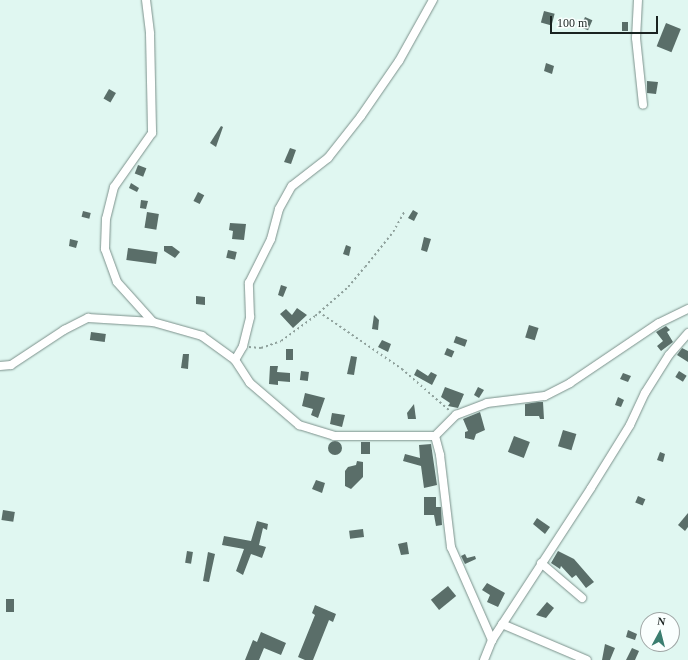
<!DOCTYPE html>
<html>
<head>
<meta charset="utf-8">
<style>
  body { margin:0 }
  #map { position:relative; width:688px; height:660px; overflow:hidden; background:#e0f7f1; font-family:Georgia,serif }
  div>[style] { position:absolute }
  .building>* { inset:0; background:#5a6e69; transform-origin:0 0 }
  .round { border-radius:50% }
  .path>* { height:1.5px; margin-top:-0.75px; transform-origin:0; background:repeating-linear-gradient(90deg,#8fa19c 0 2px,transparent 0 5px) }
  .roads { filter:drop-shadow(0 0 1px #7b918b) drop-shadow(0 0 1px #7b918b) }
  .street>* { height:8px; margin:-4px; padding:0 4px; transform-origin:4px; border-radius:4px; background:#fff }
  span { translate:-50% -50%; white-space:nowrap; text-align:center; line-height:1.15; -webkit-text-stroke:4px #fafffe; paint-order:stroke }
  .north { position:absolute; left:640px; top:612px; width:40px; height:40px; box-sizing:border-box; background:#fafffe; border:1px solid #a0a7a6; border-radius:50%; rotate:7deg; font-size:11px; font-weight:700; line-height:16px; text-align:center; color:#1a2321 }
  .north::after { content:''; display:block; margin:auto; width:14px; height:18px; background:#3b7e70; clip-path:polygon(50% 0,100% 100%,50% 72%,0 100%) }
  .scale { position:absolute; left:550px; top:16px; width:108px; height:18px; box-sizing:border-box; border:2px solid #1a2321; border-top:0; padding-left:5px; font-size:12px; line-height:14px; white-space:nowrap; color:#1a2321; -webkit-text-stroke:3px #fafffe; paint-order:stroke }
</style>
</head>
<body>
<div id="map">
  <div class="building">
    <div style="left:544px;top:11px;width:11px;height:12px;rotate:15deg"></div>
    <div style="left:585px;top:17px;width:8px;height:11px;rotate:23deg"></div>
    <div style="left:622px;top:22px;width:6px;height:9px"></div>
    <div style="left:666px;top:23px;width:16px;height:25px;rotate:22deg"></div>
    <div style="clip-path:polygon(546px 63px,554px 66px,552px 74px,544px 71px)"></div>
    <div style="clip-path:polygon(647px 81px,658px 82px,656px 94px,647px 93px)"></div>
    <div style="left:109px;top:89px;width:8px;height:11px;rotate:30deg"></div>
    <div style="clip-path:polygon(221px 126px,223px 127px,216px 147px,210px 143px)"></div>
    <div style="clip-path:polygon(290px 148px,296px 150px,291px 164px,284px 162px)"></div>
    <div style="left:138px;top:165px;width:9px;height:9px;rotate:21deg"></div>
    <div style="clip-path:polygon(131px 183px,139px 188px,137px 192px,129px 188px)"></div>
    <div style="left:198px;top:192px;width:7px;height:10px;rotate:27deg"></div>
    <div style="clip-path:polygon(141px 200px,148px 201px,146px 209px,140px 208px)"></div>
    <div style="clip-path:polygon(413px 210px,418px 213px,414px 221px,408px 218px)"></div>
    <div style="left:83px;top:211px;width:8px;height:6px;rotate:14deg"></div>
    <div style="left:147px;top:212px;width:12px;height:16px;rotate:9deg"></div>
    <div style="clip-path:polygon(230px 223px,246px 224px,244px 240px,232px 239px,233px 231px,229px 230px)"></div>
    <div style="clip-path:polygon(424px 237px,431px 239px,427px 252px,421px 250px)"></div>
    <div style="clip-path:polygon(70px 239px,78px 241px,76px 248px,69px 246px)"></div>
    <div style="clip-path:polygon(346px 245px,351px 247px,349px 256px,343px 254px)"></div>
    <div style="clip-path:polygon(164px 246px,172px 246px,180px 252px,175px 258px,164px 251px)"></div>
    <div style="left:128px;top:248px;width:30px;height:12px;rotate:8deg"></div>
    <div style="left:228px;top:250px;width:9px;height:8px;rotate:13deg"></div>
    <div style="clip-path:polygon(281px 285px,287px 287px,283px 297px,278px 295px)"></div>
    <div style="clip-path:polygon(196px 296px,205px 297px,205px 305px,196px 304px)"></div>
    <div style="clip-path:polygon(297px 308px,307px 315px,293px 328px,280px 314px,286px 309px,292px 315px)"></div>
    <div style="clip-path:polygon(374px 315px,379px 320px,378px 330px,372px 329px)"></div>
    <div style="left:529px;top:325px;width:10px;height:13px;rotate:17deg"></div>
    <div style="clip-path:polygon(666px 326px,670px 330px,667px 332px,673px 342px,661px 351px,657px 346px,663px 341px,656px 332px)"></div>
    <div style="left:91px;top:332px;width:15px;height:8px;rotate:8deg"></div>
    <div style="left:456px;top:336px;width:12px;height:7px;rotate:20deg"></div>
    <div style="clip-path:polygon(382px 340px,391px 344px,388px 352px,378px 347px)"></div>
    <div style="left:447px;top:348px;width:8px;height:7px;rotate:23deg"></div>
    <div style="clip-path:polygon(682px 348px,688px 351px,688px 362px,677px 355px)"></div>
    <div style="left:286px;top:349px;width:7px;height:11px"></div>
    <div style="clip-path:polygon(183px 354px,189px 354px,188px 369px,181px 368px)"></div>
    <div style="clip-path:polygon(351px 356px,357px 357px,354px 375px,347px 374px)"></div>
    <div style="clip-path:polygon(270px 366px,278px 366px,277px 372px,290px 373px,290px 382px,278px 381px,278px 385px,269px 384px)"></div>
    <div style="clip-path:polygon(417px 369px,428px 376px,431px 372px,437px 375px,432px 385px,414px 375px)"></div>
    <div style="left:301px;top:371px;width:8px;height:9px;rotate:7deg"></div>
    <div style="left:679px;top:371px;width:9px;height:7px;rotate:32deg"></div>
    <div style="clip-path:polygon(623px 373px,631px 376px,628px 382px,620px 379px)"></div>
    <div style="clip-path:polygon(445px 387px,464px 394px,458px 408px,448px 406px,450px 403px,441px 397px)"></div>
    <div style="clip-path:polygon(478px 387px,484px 390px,479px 398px,474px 395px)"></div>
    <div style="clip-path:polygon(305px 393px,325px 398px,318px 418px,311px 415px,313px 409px,302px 406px)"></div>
    <div style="clip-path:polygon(618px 397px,624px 400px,621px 407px,615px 405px)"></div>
    <div style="clip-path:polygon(538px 402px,543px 402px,544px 419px,540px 419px,539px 416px,525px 416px,525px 404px)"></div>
    <div style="clip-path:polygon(414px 404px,416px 419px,408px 419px,407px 413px)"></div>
    <div style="clip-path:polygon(480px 412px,485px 430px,476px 434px,474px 440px,465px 438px,465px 432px,468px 431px,463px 419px)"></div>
    <div style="clip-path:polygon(332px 413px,345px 415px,342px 427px,330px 424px)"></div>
    <div style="left:563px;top:430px;width:14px;height:17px;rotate:17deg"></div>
    <div style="left:514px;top:436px;width:17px;height:17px;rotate:21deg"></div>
    <div class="round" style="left:328px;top:441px;width:14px;height:14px"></div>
    <div style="left:361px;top:442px;width:9px;height:12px"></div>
    <div style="clip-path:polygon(431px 444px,437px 485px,424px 488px,421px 466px,403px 461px,405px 454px,420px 458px,419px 445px)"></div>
    <div style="clip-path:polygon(660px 452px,665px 454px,663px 462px,657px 460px)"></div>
    <div style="clip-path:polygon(357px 461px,363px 462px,363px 477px,351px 489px,345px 486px,345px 471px,348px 467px,356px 465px)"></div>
    <div style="clip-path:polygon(316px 480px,325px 483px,322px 493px,312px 489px)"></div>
    <div style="left:638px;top:496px;width:8px;height:7px;rotate:23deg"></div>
    <div style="clip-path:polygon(424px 497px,436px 497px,436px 507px,441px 507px,442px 525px,436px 526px,434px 515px,424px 515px)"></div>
    <div style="left:3px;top:510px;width:12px;height:10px;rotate:9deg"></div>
    <div style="clip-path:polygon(688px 513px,688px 527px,685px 531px,678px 525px)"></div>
    <div style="clip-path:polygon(537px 518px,550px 527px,545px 534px,533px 524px)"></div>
    <div style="clip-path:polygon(257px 521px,268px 524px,267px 530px,263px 528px,259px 545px,266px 547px,262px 558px,251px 554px,243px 575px,236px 571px,244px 549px,222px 545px,224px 536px,251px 541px)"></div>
    <div style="left:363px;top:529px;width:8px;height:14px;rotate:83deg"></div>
    <div style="clip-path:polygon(407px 542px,409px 554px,401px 555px,398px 544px)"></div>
    <div style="left:187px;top:551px;width:6px;height:12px;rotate:9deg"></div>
    <div style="clip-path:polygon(558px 551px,574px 559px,594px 582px,586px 588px,576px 575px,572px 578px,561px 566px,560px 569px,551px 563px)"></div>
    <div style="clip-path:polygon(208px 552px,215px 554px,209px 582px,203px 581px)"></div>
    <div style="clip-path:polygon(465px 554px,467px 558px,475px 556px,476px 559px,465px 564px,461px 556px)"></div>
    <div style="clip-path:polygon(487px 583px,505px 593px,498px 607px,487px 602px,490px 595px,482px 590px)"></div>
    <div style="left:448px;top:586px;width:13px;height:22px;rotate:51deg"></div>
    <div style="left:6px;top:599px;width:8px;height:13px"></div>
    <div style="clip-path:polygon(547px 602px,554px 608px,546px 618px,536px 615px)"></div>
    <div style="clip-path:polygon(315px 605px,336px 614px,333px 622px,329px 620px,313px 660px,305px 660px,298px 657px,315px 615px,312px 613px)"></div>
    <div style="clip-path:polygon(628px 630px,637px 634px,635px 640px,626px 637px)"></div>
    <div style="clip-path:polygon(261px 632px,286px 643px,281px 655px,264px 648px,259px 660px,245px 660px,253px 640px,257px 642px)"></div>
    <div style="clip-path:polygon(605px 644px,615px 648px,610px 660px,602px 660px)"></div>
    <div style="clip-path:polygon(632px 648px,639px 651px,635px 660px,626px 660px)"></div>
  </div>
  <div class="path">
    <div style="left:319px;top:312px;width:101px;rotate:34.5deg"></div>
    <div style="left:402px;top:369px;width:64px;rotate:41.2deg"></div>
    <div style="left:249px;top:347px;width:12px;rotate:5deg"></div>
    <div style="left:261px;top:348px;width:21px;rotate:-19deg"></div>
    <div style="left:281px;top:341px;width:42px;rotate:-36.3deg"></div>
    <div style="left:315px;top:316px;width:44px;rotate:-41.3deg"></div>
    <div style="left:348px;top:287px;width:26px;rotate:-50deg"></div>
    <div style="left:365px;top:267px;width:45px;rotate:-51.3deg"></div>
    <div style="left:393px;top:232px;width:23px;rotate:-61deg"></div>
  </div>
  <div class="roads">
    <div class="street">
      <div style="left:146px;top:0;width:34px;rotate:83deg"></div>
      <div style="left:150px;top:34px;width:99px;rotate:88.8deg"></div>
      <div style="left:152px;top:133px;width:66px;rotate:125.1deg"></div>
      <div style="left:114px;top:187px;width:33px;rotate:104deg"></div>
      <div style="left:106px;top:219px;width:30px;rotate:92deg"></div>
      <div style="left:105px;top:249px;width:35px;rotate:70deg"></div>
      <div style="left:117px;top:282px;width:54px;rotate:48deg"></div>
      <div style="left:638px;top:0;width:38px;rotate:93deg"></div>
      <div style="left:636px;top:38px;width:67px;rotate:84deg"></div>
      <div style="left:235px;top:360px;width:16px;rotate:-60deg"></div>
      <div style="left:243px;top:346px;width:30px;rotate:-76deg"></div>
      <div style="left:250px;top:317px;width:34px;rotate:-92deg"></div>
      <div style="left:249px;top:283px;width:49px;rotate:-63.4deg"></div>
      <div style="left:271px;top:239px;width:31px;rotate:-75deg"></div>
      <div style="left:279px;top:209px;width:26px;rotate:-61deg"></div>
      <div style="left:292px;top:186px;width:46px;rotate:-37.9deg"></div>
      <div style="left:328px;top:158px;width:53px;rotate:-51.8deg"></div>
      <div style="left:361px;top:116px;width:67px;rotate:-55.4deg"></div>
      <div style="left:399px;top:61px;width:70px;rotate:-60.9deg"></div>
      <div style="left:0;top:366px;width:11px;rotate:-5deg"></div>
      <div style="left:11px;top:365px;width:64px;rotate:-33.4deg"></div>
      <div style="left:64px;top:330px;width:27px;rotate:-27deg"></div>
      <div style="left:88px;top:318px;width:65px;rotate:3.5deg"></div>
      <div style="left:153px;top:322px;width:51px;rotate:15.9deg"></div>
      <div style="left:202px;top:336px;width:41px;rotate:36deg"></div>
      <div style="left:235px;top:360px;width:27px;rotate:57deg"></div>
      <div style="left:250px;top:383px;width:65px;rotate:40.6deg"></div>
      <div style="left:299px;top:425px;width:37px;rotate:17deg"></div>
      <div style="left:334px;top:436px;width:101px"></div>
      <div style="left:435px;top:436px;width:20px;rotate:75deg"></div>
      <div style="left:440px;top:455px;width:93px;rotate:83.2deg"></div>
      <div style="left:451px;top:547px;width:102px;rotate:66.2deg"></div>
      <div style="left:435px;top:436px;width:30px;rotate:-45deg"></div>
      <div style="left:456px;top:415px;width:33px;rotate:-21deg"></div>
      <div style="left:487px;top:403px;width:58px;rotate:-6.9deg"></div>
      <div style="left:545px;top:396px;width:28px;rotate:-27deg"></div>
      <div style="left:570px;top:383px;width:107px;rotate:-34deg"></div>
      <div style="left:659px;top:323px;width:32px;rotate:-26deg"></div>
      <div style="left:541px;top:563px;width:54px;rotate:40.5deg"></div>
      <div style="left:502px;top:624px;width:92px;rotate:23deg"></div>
      <div style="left:484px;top:660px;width:22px;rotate:-68deg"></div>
      <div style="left:492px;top:640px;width:181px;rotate:-56.9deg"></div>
      <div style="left:591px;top:488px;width:74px;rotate:-58.2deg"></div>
      <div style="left:630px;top:425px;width:35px;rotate:-65deg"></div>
      <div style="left:645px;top:393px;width:45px;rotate:-57.7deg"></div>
      <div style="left:669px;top:355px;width:29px;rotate:-49deg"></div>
    </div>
  </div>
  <div class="north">N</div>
  <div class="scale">100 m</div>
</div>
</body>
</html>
